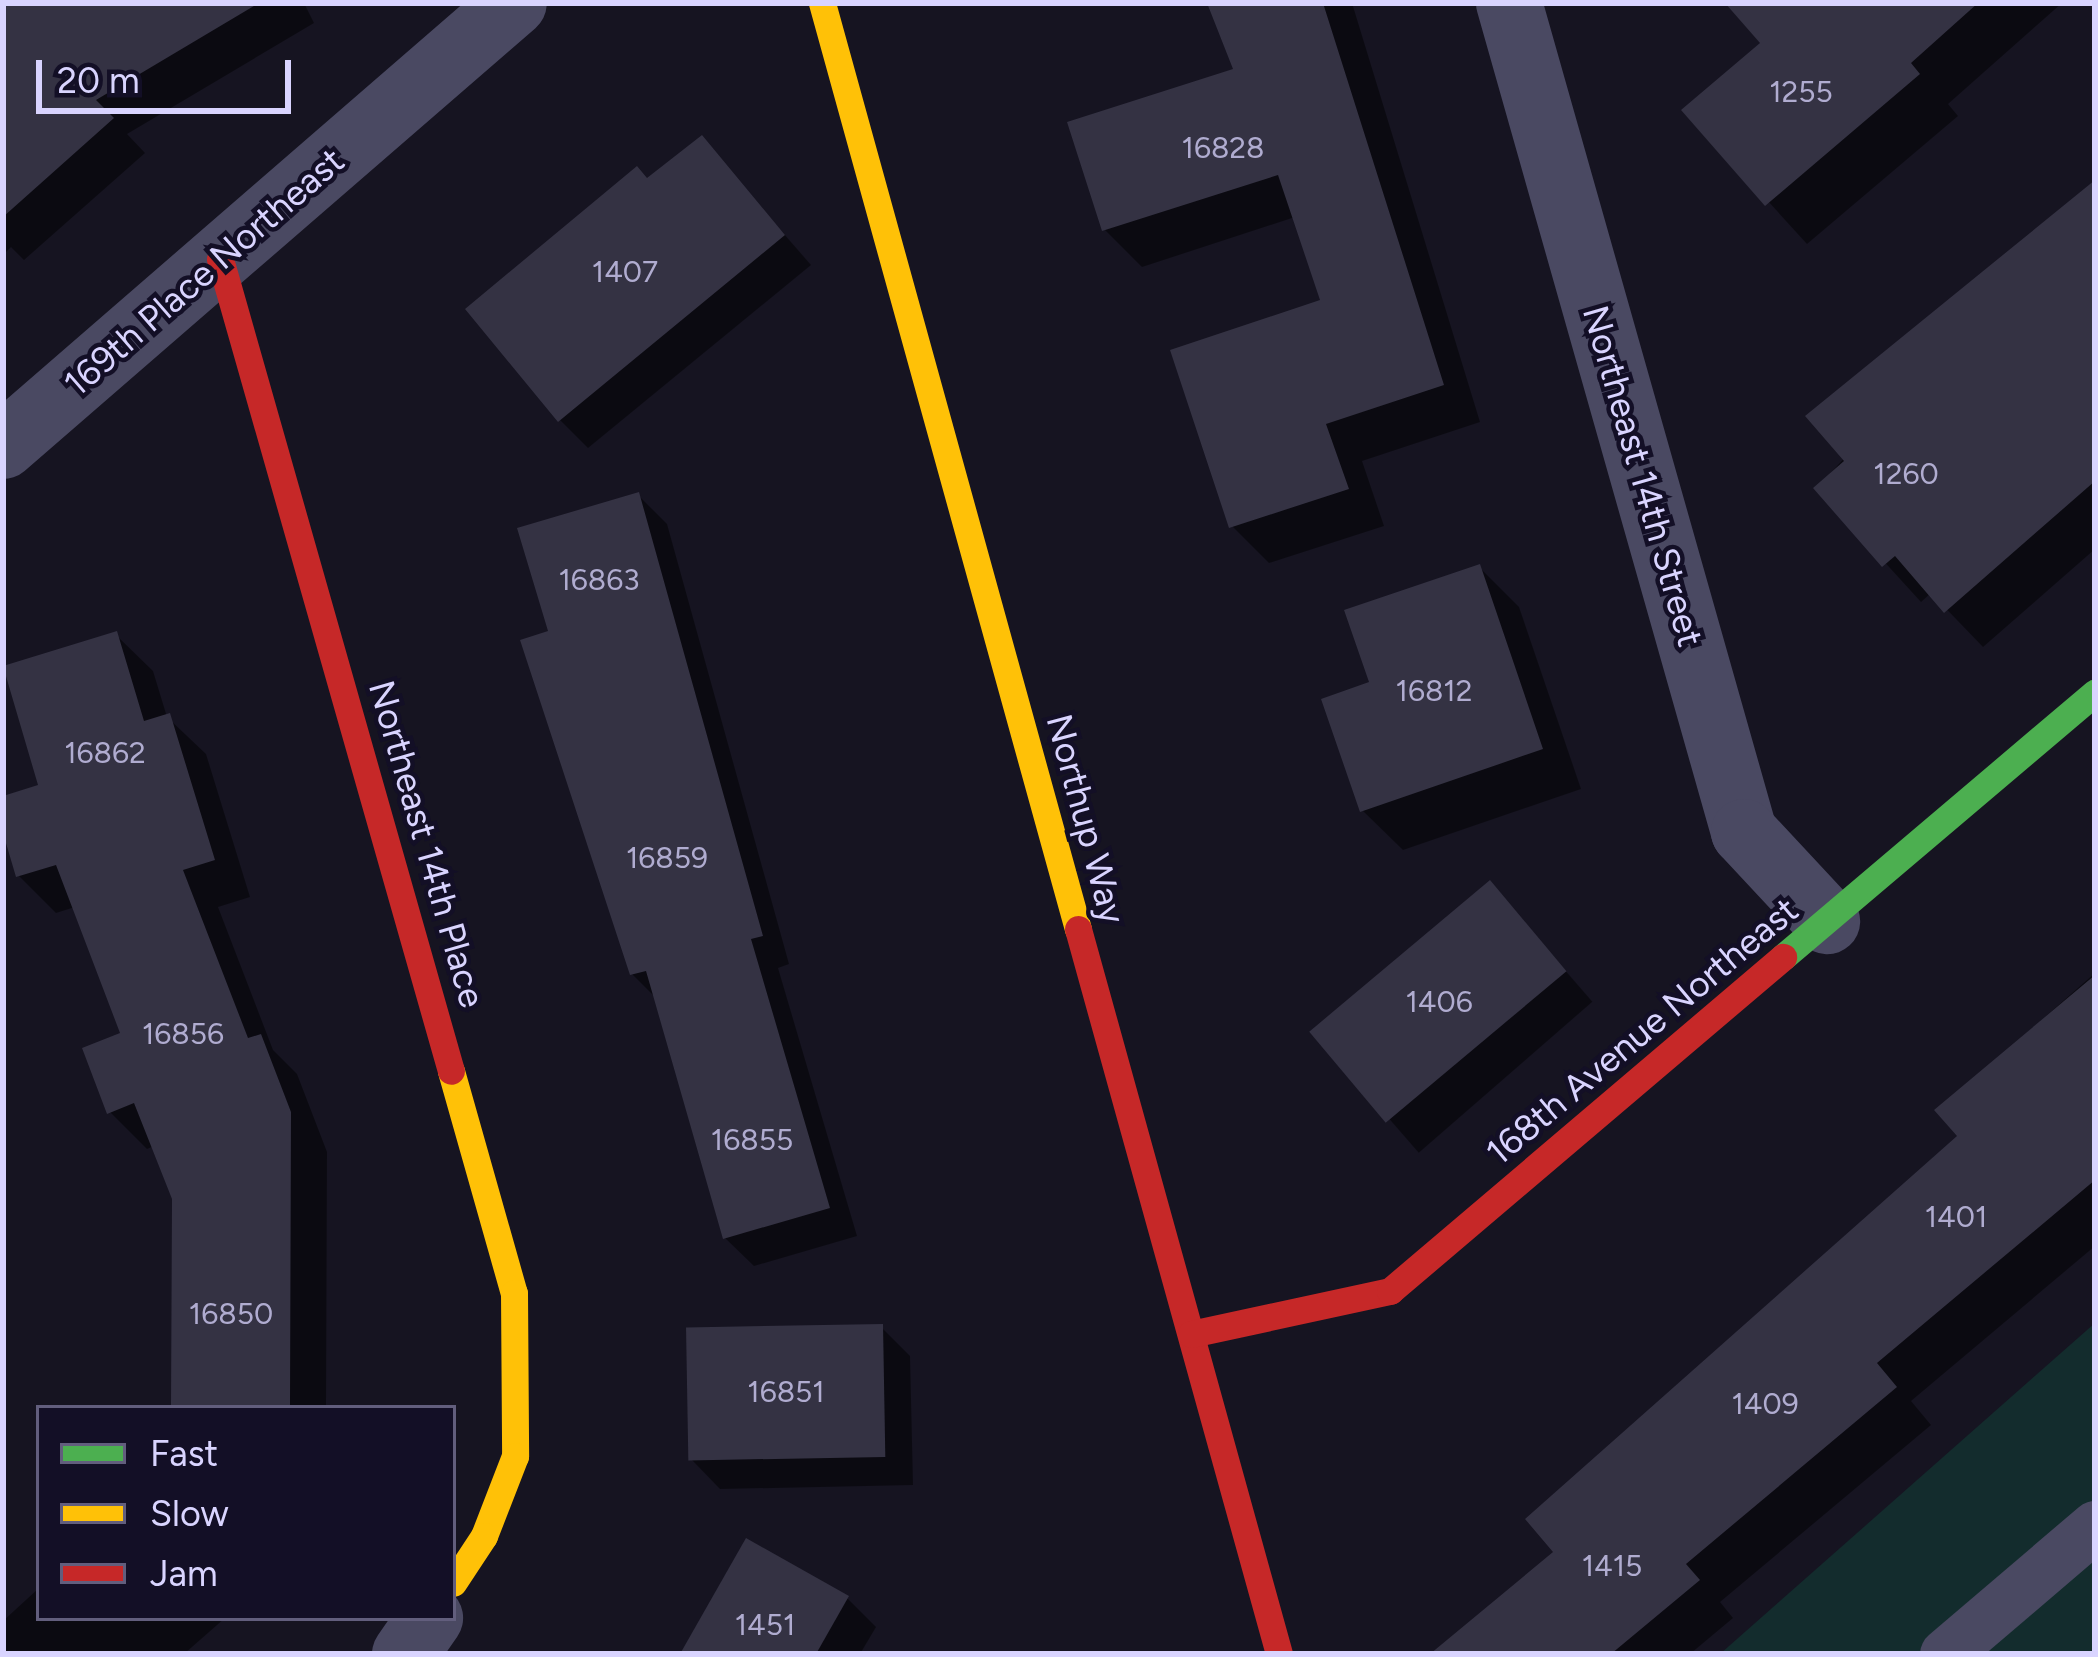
<!DOCTYPE html>
<html>
<head>
<meta charset="utf-8">
<style>
  body { margin:0 }
  #map { position:relative; width:2098px; height:1657px; overflow:hidden; background:#161421; font-family:Figtree,sans-serif }
  div>[style] { position:absolute }
  .green>* { inset:0; background:#132c2d }
  .shadow>* { inset:0; background:#0007; transform-origin:0 0 }
  .building>* { inset:0; background:#343243; transform-origin:0 0 }
  .lane>* { height:51px; margin:-25.5px; padding:0 25.5px; transform-origin:25.5px; border-radius:25.5px; background:#4a4962 }
  .street>* { height:66px; margin:-33px; padding:0 33px; transform-origin:33px; border-radius:33px; background:#4a4962 }
  .fast>* { height:27px; margin:-13.5px; padding:0 13.5px; transform-origin:13.5px; border-radius:13.5px; background:#4caf50 }
  .slow>* { height:27px; margin:-13.5px; padding:0 13.5px; transform-origin:13.5px; border-radius:13.5px; background:#ffc107 }
  .jam>* { height:27px; margin:-13.5px; padding:0 13.5px; transform-origin:13.5px; border-radius:13.5px; background:#c62828 }
  span { translate:-50% -50%; white-space:nowrap; text-align:center; line-height:1.15; -webkit-text-stroke:9px #130f26; paint-order:stroke }
  .number-label { font-size:30px; color:#b0acd0 }
  .number-label span { -webkit-text-stroke-width:0 }
  .street-label { font-size:36px; color:#d9d4ff }
  .frame { position:absolute; inset:0; border:6px solid #d9d4ff; pointer-events:none }
  .legend { position:absolute; left:36px; top:1405px; width:420px; height:216px; box-sizing:border-box; background:#130f26; border:3px solid #625e7d; margin:0; padding:15px 21px; list-style:none; font-size:36px; color:#d9d4ff }
  .legend li { display:flex; align-items:center; gap:24px; height:60px }
  .legend b { width:60px; border:3px solid #625e7d }
  .scale { position:absolute; left:36px; top:60px; width:255px; height:54px; box-sizing:border-box; border:6px solid #d9d4ff; border-top:0; padding-left:15px; font-size:36px; line-height:42px; white-space:nowrap; color:#d9d4ff; -webkit-text-stroke:9px #130f26; paint-order:stroke }
</style>
</head>
<body>
<div id="map">
  <div class="green">
    <div style="clip-path:polygon(2095px 1323px,2095px 1654px,1720px 1654px)"></div>
  </div>
  <div class="shadow">
    <div style="clip-path:polygon(17px 3px,304px 3px,314px 23px,127px 134px,145px 153px,24px 260px,11px 247px,3px 255px,3px 16px)"></div>
    <div style="clip-path:polygon(1210px 3px,1352px 3px,1480px 422px,1362px 461px,1384px 526px,1269px 563px,1232px 526px,1323px 302px,1295px 217px,1142px 267px,1105px 230px,1237px 70px)"></div>
    <div style="clip-path:polygon(1729px 3px,2062px 3px,1948px 104px,1958px 116px,1807px 244px,1685px 110px,1764px 43px)"></div>
    <div style="clip-path:polygon(701px 139px,811px 265px,588px 448px,560px 420px,648px 181px)"></div>
    <div style="clip-path:polygon(2095px 183px,2095px 549px,1983px 647px,1931px 593px,1921px 602px,1817px 488px)"></div>
    <div style="clip-path:polygon(638px 495px,667px 524px,789px 964px,778px 968px,857px 1236px,754px 1266px,725px 1238px,656px 998px,632px 974px,552px 633px)"></div>
    <div style="clip-path:polygon(1479px 567px,1519px 607px,1581px 789px,1403px 850px,1363px 811px,1373px 684px)"></div>
    <div style="clip-path:polygon(116px 635px,153px 671px,167px 717px,206px 754px,250px 897px,218px 907px,273px 1050px,297px 1074px,327px 1152px,326px 1408px,174px 1408px,175px 1199px,154px 1146px,147px 1149px,110px 1112px,124px 1035px,75px 907px,56px 913px,19px 876px,3px 823px,3px 799px,42px 787px)"></div>
    <div style="left:1490px;top:884px;width:156px;height:230px;rotate:49deg"></div>
    <div style="clip-path:polygon(2095px 973px,2095px 1246px,1911px 1401px,1931px 1425px,1720px 1602px,1733px 1618px,1690px 1654px,1474px 1654px,1557px 1552px,1961px 1137px,1938px 1111px)"></div>
    <div style="clip-path:polygon(882px 1328px,910px 1356px,913px 1485px,720px 1489px,692px 1460px)"></div>
    <div style="clip-path:polygon(39px 1588px,39px 1618px,225px 1618px,184px 1654px,3px 1654px,3px 1621px)"></div>
    <div style="clip-path:polygon(847px 1598px,876px 1627px,860px 1654px,684px 1654px)"></div>
  </div>
  <div class="building">
    <div style="clip-path:polygon(3px 3px,259px 3px,96px 100px,114px 118px,3px 217px)"></div>
    <div style="clip-path:polygon(1207px 3px,1323px 3px,1444px 385px,1326px 424px,1349px 489px,1229px 528px,1170px 350px,1320px 300px,1278px 175px,1102px 231px,1067px 122px,1233px 69px)"></div>
    <div style="clip-path:polygon(1725px 3px,1978px 3px,1911px 63px,1920px 74px,1765px 206px,1681px 110px,1760px 43px)"></div>
    <div style="clip-path:polygon(702px 135px,785px 235px,558px 422px,465px 309px,637px 166px,647px 178px)"></div>
    <div style="clip-path:polygon(2095px 180px,2095px 481px,1944px 613px,1895px 556px,1882px 567px,1813px 488px,1844px 461px,1805px 416px)"></div>
    <div style="clip-path:polygon(639px 492px,763px 936px,751px 939px,830px 1208px,723px 1239px,646px 971px,630px 975px,520px 640px,548px 631px,517px 528px)"></div>
    <div style="clip-path:polygon(1480px 564px,1543px 749px,1360px 812px,1321px 699px,1369px 682px,1344px 610px)"></div>
    <div style="clip-path:polygon(117px 631px,144px 721px,170px 713px,215px 860px,183px 870px,248px 1038px,261px 1034px,291px 1112px,290px 1408px,171px 1408px,172px 1199px,134px 1103px,107px 1114px,82px 1048px,120px 1033px,56px 865px,16px 877px,3px 833px,3px 796px,38px 785px,3px 666px)"></div>
    <div style="left:1490px;top:880px;width:119px;height:236px;rotate:50deg"></div>
    <div style="clip-path:polygon(2095px 975px,2095px 1180px,1877px 1363px,1897px 1387px,1686px 1564px,1700px 1580px,1611px 1654px,1430px 1654px,1553px 1552px,1525px 1519px,1957px 1136px,1934px 1110px)"></div>
    <div style="left:883px;top:1324px;width:133px;height:197px;rotate:89deg"></div>
    <div style="clip-path:polygon(746px 1538px,849px 1596px,816px 1654px,680px 1654px)"></div>
  </div>
  <div class="lane">
    <div style="left:1945px;top:1654px;width:197px;rotate:-40.5deg"></div>
  </div>
  <div class="street">
    <div style="left:1509px;top:3px;width:862px;rotate:74.17deg"></div>
    <div style="left:1744px;top:832px;width:122px;rotate:47deg"></div>
    <div style="left:3px;top:446px;width:676px;rotate:-40.92deg"></div>
    <div style="left:405px;top:1654px;width:44px;rotate:-55.2deg"></div>
  </div>
  <div class="fast">
    <div style="left:1783px;top:957px;width:409px;rotate:-40.3deg"></div>
  </div>
  <div class="slow">
    <div style="left:822px;top:3px;width:961px;rotate:74.55deg"></div>
    <div style="left:451px;top:1071px;width:231px;rotate:74.2deg"></div>
    <div style="left:514px;top:1293px;width:163px;rotate:89.6deg"></div>
    <div style="left:515px;top:1456px;width:86px;rotate:111.2deg"></div>
    <div style="left:484px;top:1536px;width:56px;rotate:123.4deg"></div>
  </div>
  <div class="jam">
    <div style="left:220px;top:259px;width:844px;rotate:74.12deg"></div>
    <div style="left:1078px;top:929px;width:752px;rotate:74.5deg"></div>
    <div style="left:1191px;top:1334px;width:204px;rotate:-12.2deg"></div>
    <div style="left:1390px;top:1291px;width:516px;rotate:-40.36deg"></div>
  </div>
  <div class="number-label">
    <span style="left:1801px;top:92px">1255</span>
    <span style="left:1223px;top:148px">16828</span>
    <span style="left:625px;top:272px">1407</span>
    <span style="left:1906px;top:474px">1260</span>
    <span style="left:599px;top:580px">16863</span>
    <span style="left:1434px;top:691px">16812</span>
    <span style="left:105px;top:753px">16862</span>
    <span style="left:667px;top:858px">16859</span>
    <span style="left:1439px;top:1002px">1406</span>
    <span style="left:183px;top:1034px">16856</span>
    <span style="left:752px;top:1140px">16855</span>
    <span style="left:1956px;top:1217px">1401</span>
    <span style="left:231px;top:1314px">16850</span>
    <span style="left:786px;top:1392px">16851</span>
    <span style="left:1765px;top:1404px">1409</span>
    <span style="left:1612px;top:1566px">1415</span>
    <span style="left:765px;top:1625px">1451</span>
  </div>
  <div class="street-label">
    <span style="left:204px;top:272px;rotate:-41deg">169th Place Northeast</span>
    <span style="left:1643px;top:476px;rotate:74deg">Northeast 14th Street</span>
    <span style="left:1086px;top:819px;rotate:75deg">Northup Way</span>
    <span style="left:427px;top:844px;rotate:74deg">Northeast 14th Place</span>
    <span style="left:1642px;top:1031px;rotate:-40deg">168th Avenue Northeast</span>
  </div>
  <div class="frame"></div>
  <ul class="legend">
  <li><b style="height:15px;background:#4caf50"></b>Fast</li>
  <li><b style="height:15px;background:#ffc107"></b>Slow</li>
  <li><b style="height:15px;background:#c62828"></b>Jam</li>
  </ul>
  <div class="scale">20 m</div>
</div>
</body>
</html>
